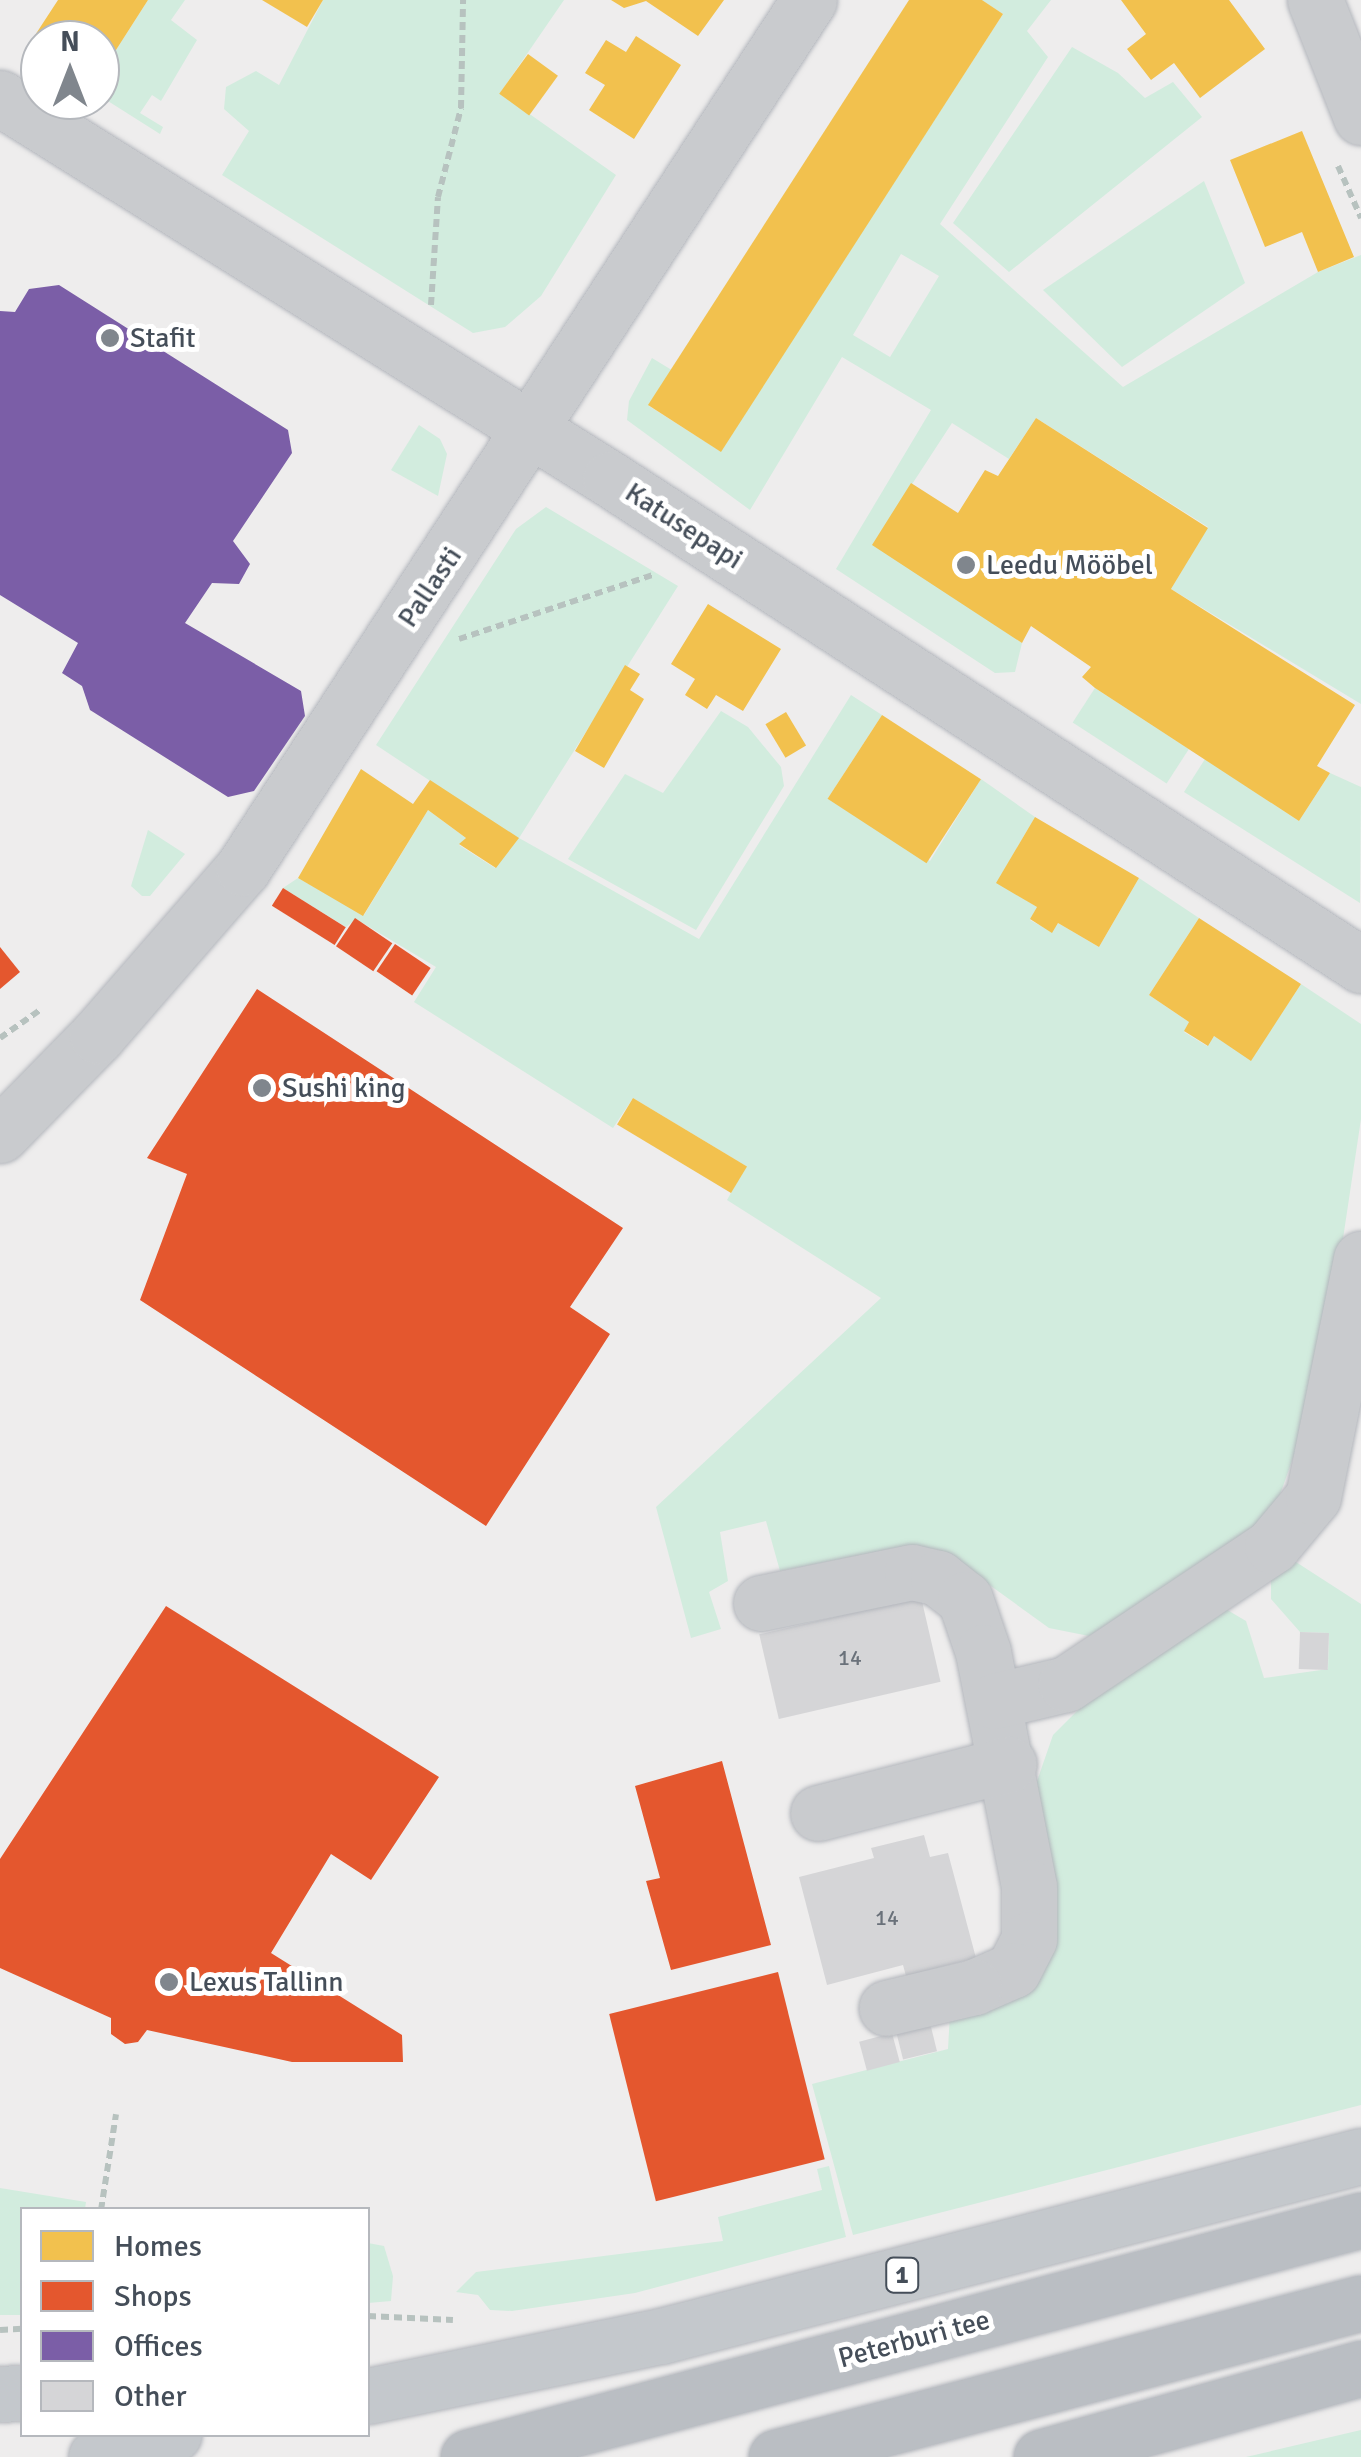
<!DOCTYPE html>
<html>
<head>
<meta charset="utf-8">
<style>
  body { margin:0 }
  #map { position:relative; width:1361px; height:2457px; overflow:hidden; background:#eeeded; font-family:Signika,sans-serif }
  div>[style] { position:absolute }
  .green>* { inset:0; background:#d2ecde; transform-origin:0 0 }
  .homes>* { inset:0; background:#f2c14e; transform-origin:0 0 }
  .shops>* { inset:0; background:#e4572e; transform-origin:0 0 }
  .offices>* { inset:0; background:#7b5ea7 }
  .building>* { inset:0; background:#d5d5d7; transform-origin:0 0 }
  .path>* { height:6px; margin-top:-3px; transform-origin:0; background:repeating-linear-gradient(90deg,#b7c2bf 0 8px,transparent 0 13px) }
  .roads { filter:drop-shadow(0 0 2px #b3b6bc) drop-shadow(0 0 2px #b3b6bc) }
  .minor>* { height:55px; margin:-27.5px; padding:0 27.5px; transform-origin:27.5px; border-radius:27.5px; background:#c9cbce }
  .major>* { height:55px; margin:-27.5px; padding:0 27.5px; transform-origin:27.5px; border-radius:27.5px; background:#c4c8cc }
  .highway>* { height:55px; margin:-27.5px; padding:0 27.5px; transform-origin:27.5px; border-radius:27.5px; background:#babec3 }
  .dots>* { width:28px; height:28px; translate:-50% -50%; box-sizing:border-box; border:5px solid #fff; border-radius:50% }
  span { translate:-50% -50%; white-space:nowrap; text-align:center; line-height:1.15; -webkit-text-stroke:10px #fff; paint-order:stroke }
  .number-label { font-size:22px; color:#6a717a }
  .number-label span { -webkit-text-stroke-width:0 }
  .shield-label span { padding:2px 8px; background:#fff; border:2px solid; border-radius:8px; -webkit-text-stroke-width:0 }
  .shield-label { font-size:25px; color:#454e59; font-weight:700 }
  .poi-label { font-size:28px; color:#454e59 }
  .left { translate:0 -50%; text-align:left }
  .street-label { font-size:28px; color:#454e59 }
  .legend { position:absolute; left:20px; top:2207px; width:350px; height:230px; box-sizing:border-box; background:#fff; border:2px solid #b5b8bd; margin:0; padding:12px 18px; list-style:none; font-size:30px; color:#454e59 }
  .legend li { display:flex; align-items:center; gap:20px; height:50px }
  .legend b { width:50px; border:2px solid #b5b8bd }
  .north { position:absolute; left:20px; top:20px; width:100px; height:100px; box-sizing:border-box; background:#fff; border:2px solid #b5b8bd; border-radius:50%; rotate:0deg; font-size:28px; font-weight:700; line-height:40px; text-align:center; color:#454e59 }
  .north::after { content:''; display:block; margin:auto; width:35px; height:45px; background:#80868d; clip-path:polygon(50% 0,100% 100%,50% 72%,0 100%) }
</style>
</head>
<body>
<div id="map">
  <div class="green">
    <div style="clip-path:polygon(148px 0,185px 0,171px 20px,197px 40px,161px 101px,152px 95px,140px 113px,163px 127px,160px 134px,100px 96px,100px 75px)"></div>
    <div style="clip-path:polygon(323px 0,564px 0,500px 93px,616px 175px,541px 296px,505px 327px,473px 333px,222px 175px,249px 131px,224px 109px,226px 87px,256px 71px,279px 85px)"></div>
    <div style="clip-path:polygon(evenodd,982px 0,1051px 0,1027px 31px,1048px 57px,940px 224px,1123px 387px,1318px 272px,1361px 255px,1361px 704px,1171px 589px,1208px 527px,1036px 418px,1009px 459px,952px 423px,873px 544px,1022px 643px,1015px 672px,995px 673px,836px 569px,931px 410px,842px 357px,750px 510px,627px 420px,629px 401px,652px 358px,675px 372px,649px 406px,720px 451px,1003px 14px,982px 0,901px 254px,939px 276px,890px 357px,853px 335px,901px 254px)"></div>
    <div style="clip-path:polygon(1072px 47px,1118px 73px,1145px 98px,1173px 82px,1202px 117px,1009px 272px,953px 223px)"></div>
    <div style="clip-path:polygon(1204px 181px,1245px 283px,1122px 367px,1043px 290px)"></div>
    <div style="clip-path:polygon(419px 425px,440px 439px,447px 454px,438px 496px,391px 470px)"></div>
    <div style="clip-path:polygon(546px 507px,678px 586px,519px 838px,699px 939px,851px 695px,882px 715px,828px 798px,930px 861px,981px 779px,1035px 817px,997px 882px,1037px 907px,1030px 920px,1052px 932px,1058px 923px,1099px 947px,1139px 878px,1199px 918px,1149px 995px,1189px 1022px,1184px 1032px,1207px 1046px,1214px 1036px,1251px 1060px,1301px 984px,1361px 1024px,1361px 1119px,1322px 1378px,1278px 1500px,1251px 1534px,1089px 1636px,1049px 1628px,959px 1563px,912px 1545px,780px 1571px,766px 1521px,720px 1532px,728px 1581px,709px 1592px,721px 1629px,691px 1638px,656px 1507px,881px 1298px,727px 1200px,746px 1166px,633px 1098px,613px 1128px,414px 1002px,436px 967px,356px 919px,346px 927px,283px 888px,298px 878px,364px 915px,428px 810px,466px 838px,459px 845px,495px 868px,518px 839px,376px 745px,516px 529px)"></div>
    <div style="left:1095px;top:688px;width:112px;height:41px;rotate:33deg"></div>
    <div style="clip-path:polygon(721px 711px,748px 727px,781px 767px,784px 786px,696px 930px,568px 859px,625px 774px,663px 793px)"></div>
    <div style="clip-path:polygon(1205px 759px,1299px 821px,1330px 773px,1361px 787px,1360px 903px,1184px 792px)"></div>
    <div style="clip-path:polygon(148px 830px,185px 854px,150px 896px,142px 896px,131px 886px)"></div>
    <div style="clip-path:polygon(1282px 1553px,1361px 1604px,1361px 2105px,853px 2235px,812px 2084px,948px 2049px,950px 2013px,1001px 1998px,1036px 1784px,1053px 1735px,1081px 1707px,1224px 1608px,1246px 1621px,1264px 1678px,1328px 1669px,1329px 1633px,1300px 1632px,1271px 1599px,1271px 1575px)"></div>
    <div style="clip-path:polygon(829px 2166px,846px 2237px,635px 2293px,512px 2311px,490px 2310px,478px 2295px,456px 2292px,476px 2272px,723px 2241px,718px 2217px,822px 2190px,817px 2169px)"></div>
    <div style="clip-path:polygon(0 2188px,86px 2202px,85px 2209px,22px 2210px,22px 2315px,0 2315px)"></div>
    <div style="clip-path:polygon(368px 2243px,384px 2246px,393px 2276px,391px 2301px,368px 2303px)"></div>
    <div style="clip-path:polygon(1361px 2430px,1361px 2457px,1246px 2457px)"></div>
  </div>
  <div class="homes">
    <div style="clip-path:polygon(58px 0,148px 0,100px 75px,100px 40px,40px 40px,40px 58px,26px 49px)"></div>
    <div style="clip-path:polygon(262px 0,323px 0,307px 27px)"></div>
    <div style="clip-path:polygon(611px 0,724px 0,698px 36px,646px 1px,624px 8px)"></div>
    <div style="clip-path:polygon(909px 0,982px 0,1003px 14px,721px 452px,648px 405px)"></div>
    <div style="clip-path:polygon(1121px 0,1229px 0,1265px 49px,1200px 98px,1174px 63px,1151px 80px,1127px 49px,1146px 34px)"></div>
    <div style="clip-path:polygon(636px 36px,681px 65px,634px 139px,589px 110px,605px 85px,585px 73px,606px 40px,626px 52px)"></div>
    <div style="left:528px;top:54px;width:37px;height:49px;rotate:36deg"></div>
    <div style="clip-path:polygon(1302px 131px,1354px 257px,1318px 272px,1302px 232px,1265px 247px,1230px 160px)"></div>
    <div style="clip-path:polygon(1036px 418px,1208px 528px,1171px 589px,1355px 705px,1317px 766px,1330px 773px,1299px 821px,1095px 688px,1082px 677px,1091px 667px,1031px 626px,1022px 643px,872px 545px,911px 483px,958px 513px,985px 470px,998px 476px)"></div>
    <div style="clip-path:polygon(708px 604px,781px 649px,743px 711px,716px 695px,707px 709px,685px 695px,695px 679px,671px 664px)"></div>
    <div style="clip-path:polygon(625px 665px,640px 674px,630px 690px,644px 699px,604px 768px,575px 751px)"></div>
    <div style="left:786px;top:712px;width:39px;height:24px;rotate:59deg"></div>
    <div style="left:882px;top:715px;width:118px;height:100px;rotate:33deg"></div>
    <div style="clip-path:polygon(361px 769px,413px 804px,430px 780px,519px 838px,496px 868px,459px 844px,466px 838px,428px 810px,363px 916px,298px 878px)"></div>
    <div style="clip-path:polygon(1035px 817px,1139px 878px,1099px 947px,1058px 923px,1052px 933px,1030px 919px,1037px 907px,996px 883px)"></div>
    <div style="clip-path:polygon(1199px 918px,1301px 984px,1251px 1061px,1214px 1036px,1208px 1046px,1184px 1031px,1189px 1022px,1149px 995px)"></div>
    <div style="left:633px;top:1098px;width:133px;height:31px;rotate:31deg"></div>
  </div>
  <div class="shops">
    <div style="left:283px;top:888px;width:74px;height:21px;rotate:32deg"></div>
    <div style="left:355px;top:918px;width:45px;height:34px;rotate:34deg"></div>
    <div style="left:395px;top:944px;width:43px;height:33px;rotate:34deg"></div>
    <div style="clip-path:polygon(0 947px,20px 972px,0 989px)"></div>
    <div style="clip-path:polygon(257px 989px,623px 1228px,570px 1307px,610px 1334px,486px 1526px,140px 1300px,187px 1174px,147px 1158px)"></div>
    <div style="clip-path:polygon(166px 1606px,439px 1777px,371px 1880px,331px 1854px,271px 1953px,402px 2035px,403px 2062px,292px 2062px,147px 2030px,138px 2042px,125px 2044px,111px 2034px,111px 2018px,0 1968px,0 1859px)"></div>
    <div style="clip-path:polygon(722px 1761px,771px 1945px,671px 1970px,646px 1881px,660px 1878px,635px 1786px)"></div>
    <div style="left:778px;top:1972px;width:193px;height:174px;rotate:76deg"></div>
  </div>
  <div class="offices">
    <div style="clip-path:polygon(59px 285px,288px 430px,292px 453px,233px 541px,250px 564px,239px 584px,212px 583px,185px 623px,301px 691px,305px 716px,254px 791px,228px 797px,90px 710px,82px 686px,62px 673px,78px 643px,0 595px,0 311px,15px 312px,29px 289px)"></div>
  </div>
  <div class="building">
    <div style="left:921px;top:1597px;width:87px;height:166px;rotate:77deg"></div>
    <div style="left:1300px;top:1632px;width:29px;height:37px;rotate:2deg"></div>
    <div style="clip-path:polygon(924px 1835px,930px 1857px,948px 1853px,976px 1958px,906px 1976px,903px 1965px,827px 1985px,799px 1877px,874px 1858px,871px 1848px)"></div>
    <div style="left:930px;top:2023px;width:29px;height:35px;rotate:76deg"></div>
    <div style="left:892px;top:2033px;width:30px;height:34px;rotate:75deg"></div>
  </div>
  <div class="path">
    <div style="left:1338px;top:166px;width:57px;rotate:66.1deg"></div>
    <div style="left:431px;top:305px;width:108px;rotate:-86.3deg"></div>
    <div style="left:438px;top:197px;width:92px;rotate:-75.5deg"></div>
    <div style="left:461px;top:108px;width:108px;rotate:-88.9deg"></div>
    <div style="left:459px;top:639px;width:207px;rotate:-18.3deg"></div>
    <div style="left:0;top:1038px;width:49px;rotate:-35deg"></div>
    <div style="left:101px;top:2210px;width:97px;rotate:-81.1deg"></div>
    <div style="left:368px;top:2316px;width:85px;rotate:2.7deg"></div>
    <div style="left:0;top:2330px;width:22px;rotate:-3deg"></div>
  </div>
  <div class="roads">
    <div class="minor">
      <div style="left:1315px;top:0;width:126px;rotate:68.5deg"></div>
      <div style="left:0;top:98px;width:719px;rotate:31.99deg"></div>
      <div style="left:610px;top:479px;width:895px;rotate:32.91deg"></div>
      <div style="left:0;top:1135px;width:139px;rotate:-45.6deg"></div>
      <div style="left:97px;top:1036px;width:223px;rotate:-49deg"></div>
      <div style="left:243px;top:868px;width:1036px;rotate:-56.89deg"></div>
      <div style="left:761px;top:1603px;width:154px;rotate:-11.6deg"></div>
      <div style="left:912px;top:1572px;width:27px;rotate:13deg"></div>
      <div style="left:938px;top:1578px;width:34px;rotate:38deg"></div>
      <div style="left:965px;top:1599px;width:56px;rotate:71.2deg"></div>
      <div style="left:983px;top:1652px;width:239px;rotate:78.9deg"></div>
      <div style="left:1029px;top:1887px;width:52px;rotate:90deg"></div>
      <div style="left:1029px;top:1939px;width:35px;rotate:117deg"></div>
      <div style="left:1013px;top:1970px;width:43px;rotate:156.4deg"></div>
      <div style="left:974px;top:1987px;width:90px;rotate:166.6deg"></div>
      <div style="left:994px;top:1701px;width:74px;rotate:-13.3deg"></div>
      <div style="left:1066px;top:1684px;width:248px;rotate:-33.8deg"></div>
      <div style="left:1272px;top:1546px;width:64px;rotate:-50.1deg"></div>
      <div style="left:1313px;top:1497px;width:243px;rotate:-78.6deg"></div>
      <div style="left:818px;top:1813px;width:197px;rotate:-14.4deg"></div>
    </div>
    <div class="major">
      <div style="left:0;top:2394px;width:22px;rotate:-3deg"></div>
      <div style="left:368px;top:2396px;width:299px;rotate:-11.6deg"></div>
      <div style="left:661px;top:2336px;width:723px;rotate:-14.42deg"></div>
      <div style="left:96px;top:2457px;width:81px;rotate:-16.4deg"></div>
    </div>
    <div class="highway">
      <div style="left:468px;top:2457px;width:924px;rotate:-14.86deg"></div>
      <div style="left:776px;top:2457px;width:605px;rotate:-14.75deg"></div>
      <div style="left:1041px;top:2457px;width:332px;rotate:-15.5deg"></div>
    </div>
  </div>
  <div class="dots">
    <div style="left:110px;top:338px;background:#80868d"></div>
    <div style="left:966px;top:565px;background:#80868d"></div>
    <div style="left:262px;top:1088px;background:#80868d"></div>
    <div style="left:169px;top:1982px;background:#80868d"></div>
  </div>
  <div class="number-label">
    <span style="left:850px;top:1658px">14</span>
    <span style="left:887px;top:1918px">14</span>
  </div>
  <div class="shield-label">
    <span style="left:902px;top:2275px">1</span>
  </div>
  <div class="poi-label">
    <span class="left" style="left:130px;top:338px">Stafit</span>
    <span class="left" style="left:986px;top:565px">Leedu Mööbel</span>
    <span class="left" style="left:282px;top:1088px">Sushi king</span>
    <span class="left" style="left:189px;top:1982px">Lexus Tallinn</span>
  </div>
  <div class="street-label">
    <span style="left:684px;top:526px;rotate:33deg">Katusepapi</span>
    <span style="left:430px;top:587px;rotate:-56deg">Pallasti</span>
    <span style="left:914px;top:2339px;rotate:-15deg">Peterburi tee</span>
  </div>
  <ul class="legend">
  <li><b style="height:28px;background:#f2c14e"></b>Homes</li>
  <li><b style="height:28px;background:#e4572e"></b>Shops</li>
  <li><b style="height:28px;background:#7b5ea7"></b>Offices</li>
  <li><b style="height:28px;background:#d5d5d7"></b>Other</li>
  </ul>
  <div class="north">N</div>
</div>
</body>
</html>
